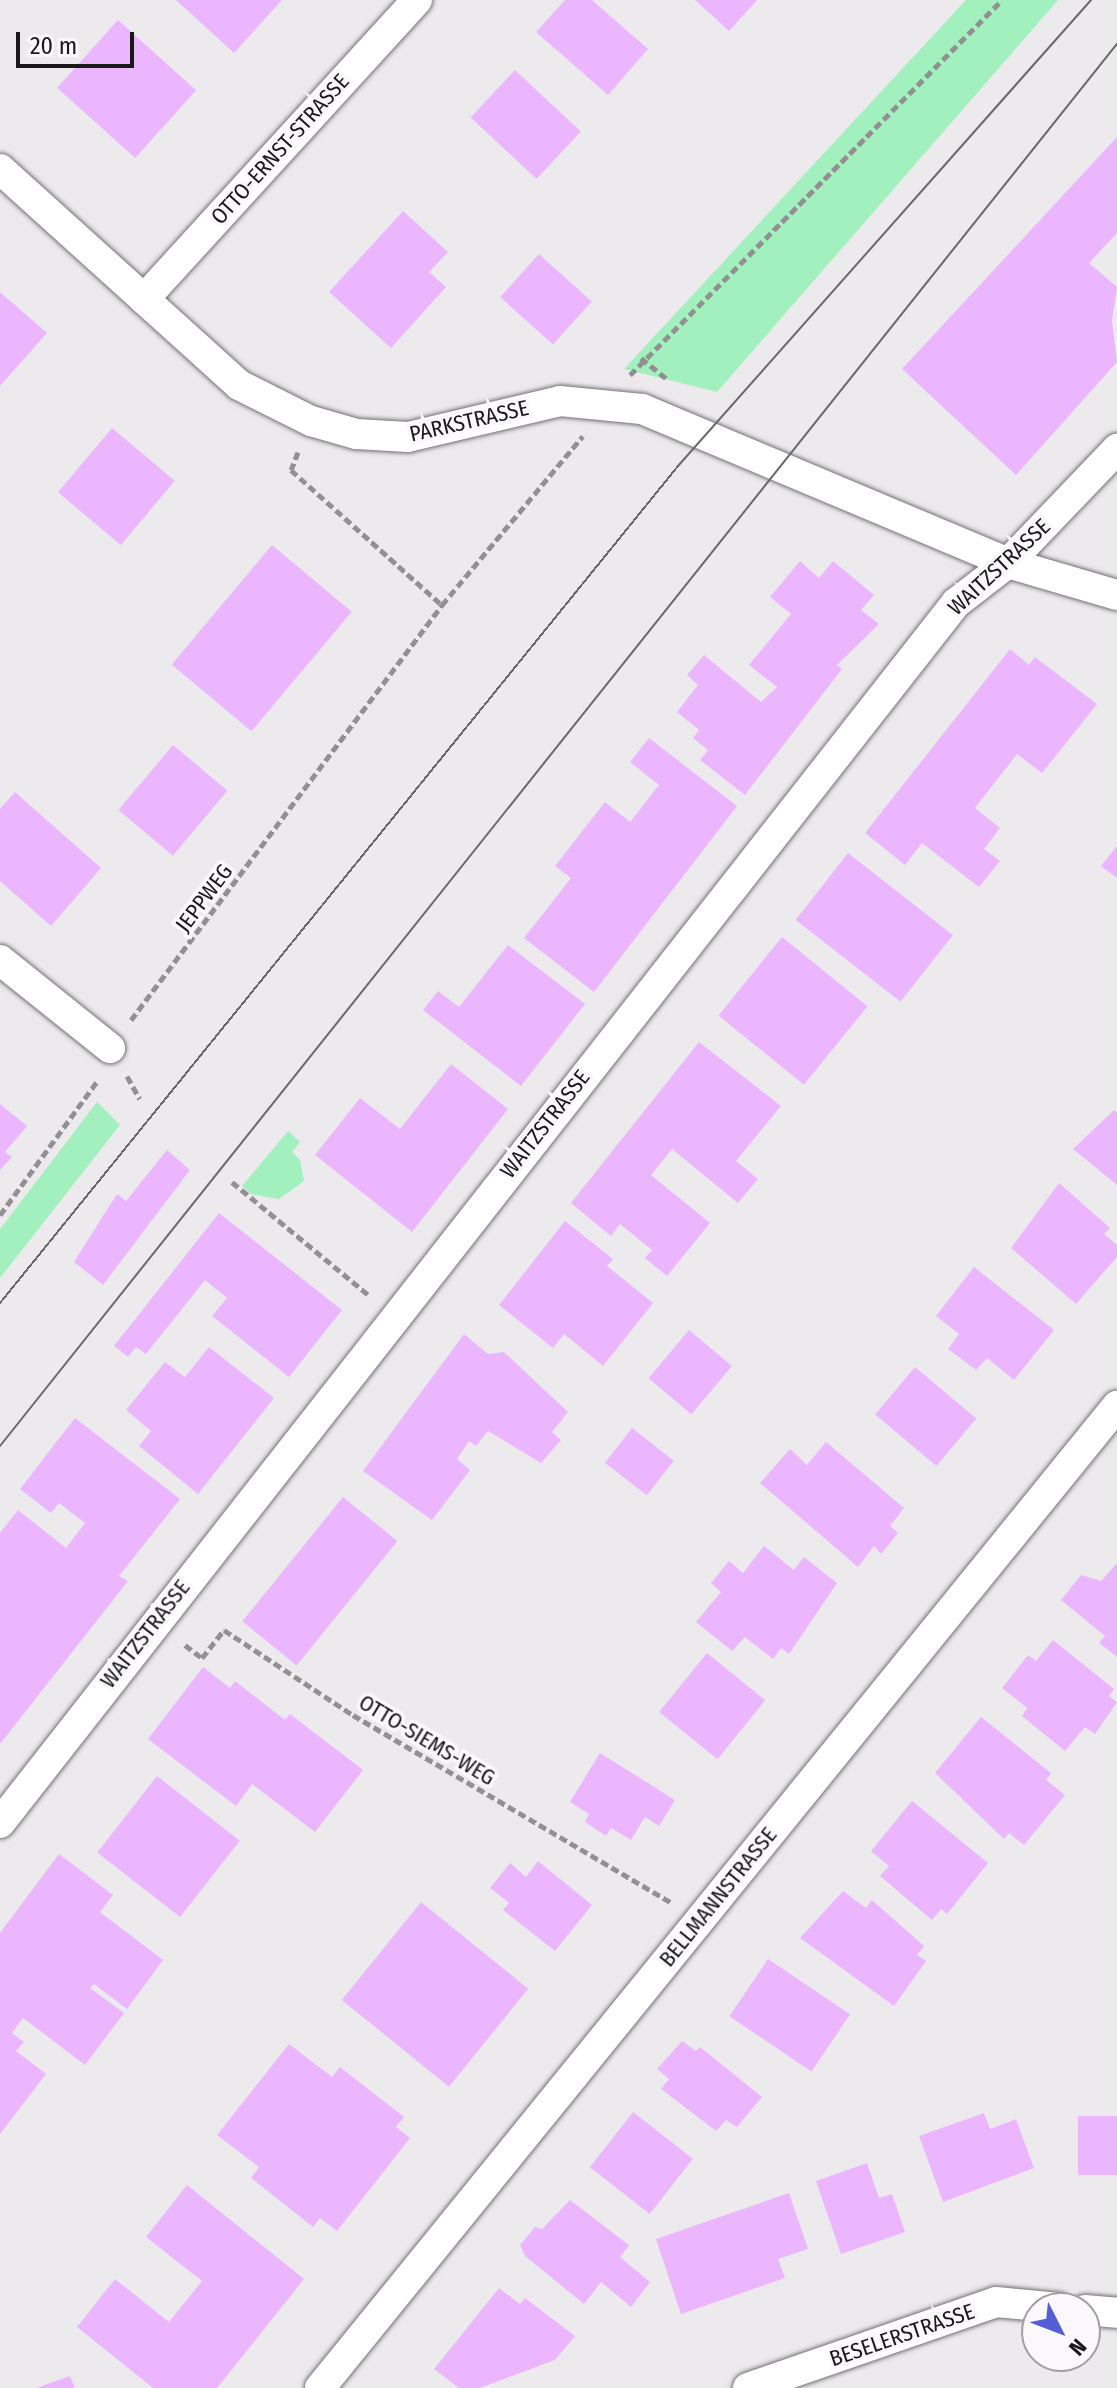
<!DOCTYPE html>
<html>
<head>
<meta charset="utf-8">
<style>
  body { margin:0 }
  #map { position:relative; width:1117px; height:2388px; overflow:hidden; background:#edeaee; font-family:"Fira Sans Condensed",sans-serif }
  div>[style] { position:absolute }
  .green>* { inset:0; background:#a3f0bf }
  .building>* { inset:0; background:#ecb6ff; transform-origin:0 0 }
  .path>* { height:5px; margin-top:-2.5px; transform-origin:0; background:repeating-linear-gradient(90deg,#929093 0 8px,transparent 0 12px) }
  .roads { filter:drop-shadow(0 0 2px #747275) drop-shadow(0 0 2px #747275) }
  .minor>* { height:30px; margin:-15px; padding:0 15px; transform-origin:15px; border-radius:15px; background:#fff }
  .tram>* { height:2px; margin:-1px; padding:0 1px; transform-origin:1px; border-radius:1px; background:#69686a }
  span { translate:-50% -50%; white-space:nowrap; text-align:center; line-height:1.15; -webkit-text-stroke:7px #faf8fb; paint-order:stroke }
  .street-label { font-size:22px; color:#1a191a }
  .north { position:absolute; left:1021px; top:2292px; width:80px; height:80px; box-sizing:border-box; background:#faf8fb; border:2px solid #a09fa1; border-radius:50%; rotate:132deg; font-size:22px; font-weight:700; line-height:32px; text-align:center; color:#1a191a }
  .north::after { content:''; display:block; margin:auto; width:28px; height:36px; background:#535dd4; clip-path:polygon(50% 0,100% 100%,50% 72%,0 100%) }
  .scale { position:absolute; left:16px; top:32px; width:118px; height:36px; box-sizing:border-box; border:4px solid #1a191a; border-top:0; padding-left:10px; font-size:24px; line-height:28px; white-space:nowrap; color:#1a191a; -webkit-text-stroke:6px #faf8fb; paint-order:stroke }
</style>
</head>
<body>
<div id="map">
  <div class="green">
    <div style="clip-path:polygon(966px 0,1058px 0,717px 392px,624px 369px)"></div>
    <div style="clip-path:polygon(97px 1102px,120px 1125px,0 1278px,0 1229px)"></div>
    <div style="clip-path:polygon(288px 1131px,300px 1142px,292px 1152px,300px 1160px,304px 1181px,279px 1199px,251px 1194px,242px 1186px)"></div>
  </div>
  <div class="building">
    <div style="clip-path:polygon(176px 0,282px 0,234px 53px)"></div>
    <div style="clip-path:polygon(565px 0,592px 0,648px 49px,608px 95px,536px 32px)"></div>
    <div style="clip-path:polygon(695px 0,757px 0,729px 31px)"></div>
    <div style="left:118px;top:20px;width:105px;height:91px;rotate:42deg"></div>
    <div style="left:515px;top:70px;width:90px;height:65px;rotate:43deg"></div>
    <div style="clip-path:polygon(1117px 137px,1117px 233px,1089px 263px,1117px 287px,1112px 321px,1117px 362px,1016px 475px,902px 369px)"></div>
    <div style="clip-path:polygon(403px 211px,448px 252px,429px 272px,446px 287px,391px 348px,329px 292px)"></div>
    <div style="left:539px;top:254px;width:71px;height:58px;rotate:42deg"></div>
    <div style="clip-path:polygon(0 292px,47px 333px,0 386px)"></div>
    <div style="left:112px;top:428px;width:82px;height:84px;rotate:40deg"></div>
    <div style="left:272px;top:545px;width:104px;height:156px;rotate:40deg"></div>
    <div style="clip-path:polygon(800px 561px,819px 578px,833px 561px,874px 595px,861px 610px,879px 624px,837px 665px,842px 669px,745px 795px,700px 760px,708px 750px,693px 738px,699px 730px,677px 712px,698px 685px,687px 675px,704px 655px,761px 702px,777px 687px,749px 665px,791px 614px,770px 597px)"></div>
    <div style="clip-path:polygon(1010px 649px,1029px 665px,1035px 657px,1097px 704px,1042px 773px,1017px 754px,975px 808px,1000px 828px,984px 849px,1000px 861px,979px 887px,922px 843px,905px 865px,865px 833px)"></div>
    <div style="clip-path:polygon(649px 738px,737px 806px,594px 992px,524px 938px,571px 878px,555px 866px,605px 802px,630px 822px,659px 785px,630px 762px)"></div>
    <div style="left:173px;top:745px;width:71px;height:85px;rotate:40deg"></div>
    <div style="clip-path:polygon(15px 792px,101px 868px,51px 926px,0 881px,0 809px)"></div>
    <div style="clip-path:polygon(1117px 846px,1117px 878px,1101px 866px)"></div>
    <div style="left:848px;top:853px;width:133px;height:85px;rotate:38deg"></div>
    <div style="left:782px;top:937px;width:110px;height:101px;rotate:39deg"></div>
    <div style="clip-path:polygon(508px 945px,585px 1004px,521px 1086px,423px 1010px,438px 991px,459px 1007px)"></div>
    <div style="clip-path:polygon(699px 1042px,781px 1106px,736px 1161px,758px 1179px,738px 1203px,672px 1149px,651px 1175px,710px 1223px,667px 1276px,645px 1258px,652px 1250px,620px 1224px,611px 1236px,571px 1203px)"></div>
    <div style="clip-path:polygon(451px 1064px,508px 1109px,412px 1232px,315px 1155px,360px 1098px,400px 1129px)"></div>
    <div style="clip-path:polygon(0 1104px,27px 1126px,5px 1152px,12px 1157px,0 1170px)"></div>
    <div style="clip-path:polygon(1114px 1110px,1117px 1112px,1117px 1185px,1073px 1149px)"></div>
    <div style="clip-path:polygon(167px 1150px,190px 1170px,103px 1285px,74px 1262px,117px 1194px,126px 1201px)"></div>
    <div style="clip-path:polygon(1059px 1183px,1110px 1228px,1104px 1234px,1117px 1245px,1117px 1257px,1076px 1304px,1011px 1248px)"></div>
    <div style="clip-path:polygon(219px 1213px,342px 1310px,289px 1377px,212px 1316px,227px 1298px,205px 1280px,146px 1354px,136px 1347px,128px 1357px,114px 1346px)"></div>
    <div style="clip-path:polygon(565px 1221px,613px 1259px,607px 1266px,653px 1303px,603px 1366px,564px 1334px,553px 1348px,499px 1305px)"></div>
    <div style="clip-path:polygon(974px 1267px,1054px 1330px,1014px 1380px,987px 1358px,976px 1370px,948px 1349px,959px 1334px,936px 1316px)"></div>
    <div style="left:689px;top:1330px;width:56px;height:63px;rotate:40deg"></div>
    <div style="clip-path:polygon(464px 1334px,488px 1354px,504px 1352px,568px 1412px,552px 1432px,561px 1440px,541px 1463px,488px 1431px,476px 1446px,469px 1441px,457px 1459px,470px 1470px,432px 1520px,363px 1471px)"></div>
    <div style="clip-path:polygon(209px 1347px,274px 1398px,198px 1494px,139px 1446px,151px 1431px,126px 1410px,165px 1362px,185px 1377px)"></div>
    <div style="left:915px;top:1367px;width:80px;height:62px;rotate:40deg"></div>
    <div style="clip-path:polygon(75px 1418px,180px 1499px,119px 1576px,128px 1581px,0 1744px,0 1533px,18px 1510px,66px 1548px,85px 1523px,59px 1503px,51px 1513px,20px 1489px)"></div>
    <div style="left:632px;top:1428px;width:53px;height:44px;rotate:38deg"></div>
    <div style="clip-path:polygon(826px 1442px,904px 1508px,890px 1526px,898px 1533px,881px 1554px,874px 1546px,858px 1567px,760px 1483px,790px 1449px,807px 1465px)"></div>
    <div style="left:343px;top:1497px;width:70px;height:160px;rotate:39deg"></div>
    <div style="clip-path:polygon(764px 1546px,794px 1570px,804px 1557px,837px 1583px,789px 1654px,781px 1648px,773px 1659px,745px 1637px,732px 1651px,696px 1622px,721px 1592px,711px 1583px,729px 1561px,743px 1573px)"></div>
    <div style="clip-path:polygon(1117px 1563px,1117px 1657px,1099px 1643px,1105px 1636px,1061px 1600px,1081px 1575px,1101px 1581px)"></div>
    <div style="clip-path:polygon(1053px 1640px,1114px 1689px,1109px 1696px,1117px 1702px,1095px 1734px,1085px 1727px,1065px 1751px,1022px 1716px,1027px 1708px,1002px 1688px,1028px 1655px,1036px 1661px)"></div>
    <div style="left:707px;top:1653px;width:75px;height:76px;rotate:39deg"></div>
    <div style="clip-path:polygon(203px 1667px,230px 1688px,235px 1681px,285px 1720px,290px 1714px,363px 1770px,315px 1832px,252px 1784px,236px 1806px,148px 1739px)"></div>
    <div style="clip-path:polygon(981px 1717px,1051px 1773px,1046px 1780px,1065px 1795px,1024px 1845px,1009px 1833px,1004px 1839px,935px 1773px)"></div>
    <div style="clip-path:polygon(600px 1753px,675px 1800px,659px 1826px,645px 1817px,631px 1840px,611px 1828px,606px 1836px,585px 1822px,589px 1814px,570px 1802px)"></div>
    <div style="left:157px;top:1776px;width:105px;height:97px;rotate:38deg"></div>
    <div style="clip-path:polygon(912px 1801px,988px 1863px,947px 1914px,941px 1909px,932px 1920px,880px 1876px,889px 1866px,871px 1851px)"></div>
    <div style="clip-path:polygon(59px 1854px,113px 1895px,100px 1912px,163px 1960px,127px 2009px,94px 1984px,90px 1988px,124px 2013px,85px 2065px,23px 2018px,12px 2033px,24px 2042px,16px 2051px,46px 2074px,0 2134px,0 1933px)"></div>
    <div style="clip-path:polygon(538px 1861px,592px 1905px,555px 1951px,503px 1910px,509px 1903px,490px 1888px,510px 1863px,526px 1877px)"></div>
    <div style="clip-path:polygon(843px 1891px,866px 1908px,872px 1900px,924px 1946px,917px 1955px,926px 1961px,894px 2006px,800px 1938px)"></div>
    <div style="left:421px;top:1902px;width:138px;height:126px;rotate:39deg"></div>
    <div style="left:768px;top:1959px;width:99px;height:69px;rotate:34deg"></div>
    <div style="clip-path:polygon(682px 2041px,696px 2051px,700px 2047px,762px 2097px,737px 2127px,726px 2120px,716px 2131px,661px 2089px,669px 2079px,657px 2069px)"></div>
    <div style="clip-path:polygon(289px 2044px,332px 2077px,340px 2067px,404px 2117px,396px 2127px,410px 2138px,337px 2231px,320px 2218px,313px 2227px,251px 2178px,259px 2167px,217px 2135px)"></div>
    <div style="left:633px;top:2112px;width:76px;height:70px;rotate:38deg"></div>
    <div style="clip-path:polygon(984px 2113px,990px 2129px,1016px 2119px,1034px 2168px,943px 2202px,919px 2136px)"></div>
    <div style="left:1117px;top:2116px;width:59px;height:39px;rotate:90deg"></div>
    <div style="clip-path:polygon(867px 2163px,879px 2198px,892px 2194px,905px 2232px,841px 2254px,816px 2181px)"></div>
    <div style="clip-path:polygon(187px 2185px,304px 2279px,217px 2388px,153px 2388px,77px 2327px,115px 2279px,169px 2322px,202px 2281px,146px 2237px)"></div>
    <div style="clip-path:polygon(789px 2193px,808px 2249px,778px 2259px,785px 2278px,681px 2314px,656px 2239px)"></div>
    <div style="clip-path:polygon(570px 2200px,629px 2245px,620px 2257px,650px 2282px,631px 2307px,601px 2282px,584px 2304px,525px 2256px,520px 2245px,535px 2227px,542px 2229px)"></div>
    <div style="clip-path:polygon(499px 2288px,520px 2304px,525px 2298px,575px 2336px,555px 2360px,480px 2388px,459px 2388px,434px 2369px)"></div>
    <div style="clip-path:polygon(70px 2376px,75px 2388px,36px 2388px)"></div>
  </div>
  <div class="path">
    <div style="left:641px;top:358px;width:33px;rotate:39deg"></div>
    <div style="left:630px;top:375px;width:528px;rotate:-45.23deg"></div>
    <div style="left:298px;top:452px;width:19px;rotate:111deg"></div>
    <div style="left:291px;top:470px;width:203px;rotate:41.8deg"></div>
    <div style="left:131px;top:1020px;width:519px;rotate:-53.15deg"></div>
    <div style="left:442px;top:605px;width:220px;rotate:-50.2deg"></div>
    <div style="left:127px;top:1076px;width:26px;rotate:61deg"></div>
    <div style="left:232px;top:1182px;width:179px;rotate:39.6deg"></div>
    <div style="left:0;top:1215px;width:167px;rotate:-54deg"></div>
    <div style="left:185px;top:1645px;width:21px;rotate:37deg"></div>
    <div style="left:202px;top:1658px;width:36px;rotate:-52deg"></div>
    <div style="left:224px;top:1630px;width:154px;rotate:33.4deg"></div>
    <div style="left:353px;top:1715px;width:370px;rotate:30.5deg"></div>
  </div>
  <div class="roads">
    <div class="minor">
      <div style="left:0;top:169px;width:322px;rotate:42.1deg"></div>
      <div style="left:239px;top:385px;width:80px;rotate:26.6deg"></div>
      <div style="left:311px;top:421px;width:47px;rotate:16.1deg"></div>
      <div style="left:356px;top:434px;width:52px;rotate:3.3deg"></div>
      <div style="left:408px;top:437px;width:156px;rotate:-13.3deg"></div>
      <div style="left:560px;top:401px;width:82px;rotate:5.6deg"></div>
      <div style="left:642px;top:409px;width:397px;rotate:22.8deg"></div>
      <div style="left:1008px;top:563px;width:114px;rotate:16.4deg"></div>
      <div style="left:144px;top:299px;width:405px;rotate:-47.6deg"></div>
      <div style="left:0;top:960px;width:141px;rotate:38.7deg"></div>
      <div style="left:0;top:1823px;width:1550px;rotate:-51.92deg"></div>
      <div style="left:956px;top:603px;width:66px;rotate:-37.6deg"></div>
      <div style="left:1008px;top:563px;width:158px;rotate:-46.3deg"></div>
      <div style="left:1085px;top:2310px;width:32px;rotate:5deg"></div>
      <div style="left:320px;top:2388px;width:1265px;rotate:-50.94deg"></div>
      <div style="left:748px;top:2388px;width:262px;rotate:-19.1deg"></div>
      <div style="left:996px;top:2302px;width:63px;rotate:5.4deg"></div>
    </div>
  </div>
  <div class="tram">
    <div style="left:0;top:1303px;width:1077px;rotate:-50.99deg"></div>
    <div style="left:678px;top:466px;width:623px;rotate:-48.45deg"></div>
    <div style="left:0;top:1446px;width:1793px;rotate:-51.46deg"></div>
  </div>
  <div class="street-label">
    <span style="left:280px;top:149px;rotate:-48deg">OTTO-ERNST-STRASSE</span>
    <span style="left:469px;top:421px;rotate:-13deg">PARKSTRASSE</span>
    <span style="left:999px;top:567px;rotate:-43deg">WAITZSTRASSE</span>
    <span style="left:204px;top:898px;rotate:-53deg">JEPPWEG</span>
    <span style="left:545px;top:1124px;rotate:-52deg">WAITZSTRASSE</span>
    <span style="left:145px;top:1634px;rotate:-52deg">WAITZSTRASSE</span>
    <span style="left:427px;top:1740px;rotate:31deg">OTTO-SIEMS-WEG</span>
    <span style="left:718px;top:1897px;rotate:-51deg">BELLMANNSTRASSE</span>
    <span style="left:902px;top:2335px;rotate:-19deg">BESELERSTRASSE</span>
  </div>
  <div class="north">N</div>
  <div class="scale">20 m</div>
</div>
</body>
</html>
